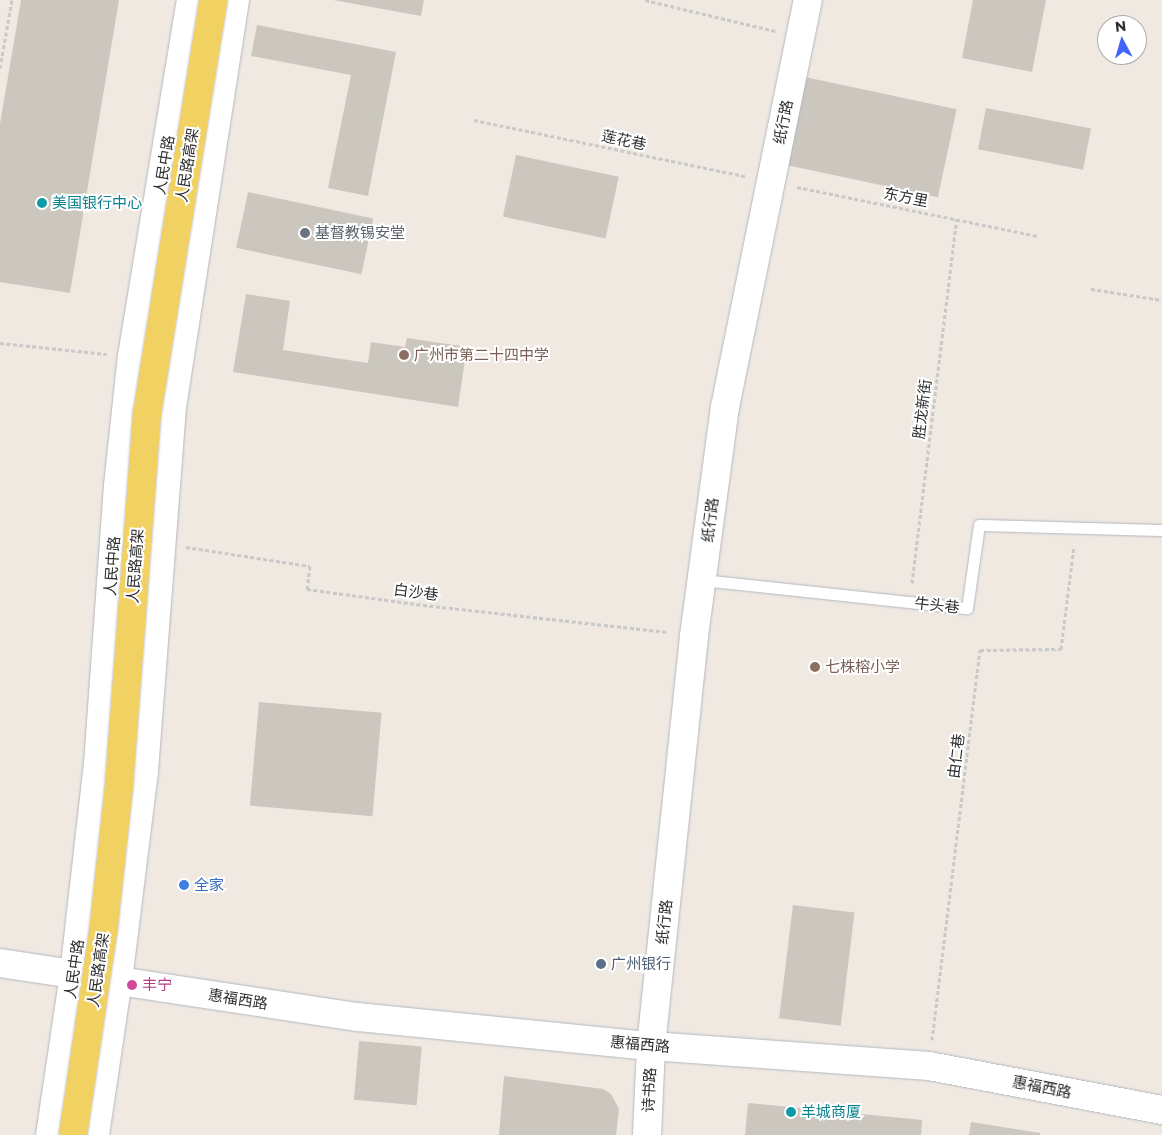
<!DOCTYPE html>
<html>
<head>
<meta charset="utf-8">
<style>
  body { margin:0 }
  #map { position:relative; width:1162px; height:1135px; overflow:hidden; background:#efe9e1; font-family:Montserrat,"Noto Sans SC",sans-serif }
  div>[style] { position:absolute }
  .building>* { inset:0; background:#cbc7bf; transform-origin:0 0 }
  .path>* { height:3px; margin-top:-1.5px; transform-origin:0; background:repeating-linear-gradient(90deg,#c9c9c9 0 4px,transparent 0 6.5px) }
  .roads { filter:drop-shadow(0 0 1px #b4b7c1) drop-shadow(0 0 1px #b4b7c1) }
  .lane>* { height:11px; margin:-5.5px; padding:0 5.5px; transform-origin:5.5px; border-radius:5.5px; background:#fff }
  .secondary>* { height:28px; margin:-14px; padding:0 14px; transform-origin:14px; border-radius:14px; background:#fff }
  .bridges { filter:drop-shadow(0 0 1px #c9c9c9) drop-shadow(0 0 1px #c9c9c9) }
  .primary-bridge>* { height:28px; margin:-14px; padding:0 14px; transform-origin:14px; border-radius:14px; background:#f2d163 }
  .dots>* { width:14px; height:14px; translate:-50% -50%; box-sizing:border-box; border:2px solid #fff; border-radius:50% }
  span { translate:-50% -50%; white-space:nowrap; text-align:center; line-height:1.15; -webkit-text-stroke:4px #fff; paint-order:stroke }
  .street-label { font-size:15px; color:#2e2e2e }
  .culture-label { font-size:15px; color:#0d838f }
  .left { translate:0 -50%; text-align:left }
  .worship-label { font-size:15px; color:#5b616d }
  .education-label { font-size:15px; color:#785e54 }
  .shop-label { font-size:15px; color:#366cbe }
  .service-label { font-size:15px; color:#4e5e75 }
  .hotel-label { font-size:15px; color:#b23c85 }
  .north { position:absolute; left:1097px; top:15px; width:50px; height:50px; box-sizing:border-box; background:#fff; border:1px solid #ababab; border-radius:50%; rotate:354deg; font-size:14px; font-weight:700; line-height:20px; text-align:center; color:#2e2e2e }
  .north::after { content:''; display:block; margin:auto; width:18px; height:22px; background:#4264fb; clip-path:polygon(50% 0,100% 100%,50% 72%,0 100%) }
</style>
</head>
<body>
<div id="map">
  <div class="building">
    <div style="clip-path:polygon(21px 0,119px 0,70px 293px,0 282px,0 124px)"></div>
    <div style="clip-path:polygon(333px 0,424px 0,421px 16px)"></div>
    <div style="clip-path:polygon(973px 0,1046px 0,1032px 72px,962px 58px)"></div>
    <div style="clip-path:polygon(257px 25px,396px 52px,368px 196px,328px 188px,351px 75px,251px 56px)"></div>
    <div style="left:805px;top:77px;width:155px;height:90px;rotate:12deg"></div>
    <div style="left:986px;top:108px;width:107px;height:42px;rotate:11deg"></div>
    <div style="left:516px;top:155px;width:105px;height:63px;rotate:12deg"></div>
    <div style="left:248px;top:192px;width:128px;height:57px;rotate:12deg"></div>
    <div style="clip-path:polygon(246px 294px,290px 301px,283px 350px,368px 363px,371px 342px,405px 347px,407px 338px,467px 347px,458px 407px,233px 372px)"></div>
    <div style="left:259px;top:702px;width:123px;height:104px;rotate:5deg"></div>
    <div style="left:793px;top:905px;width:62px;height:114px;rotate:7deg"></div>
    <div style="left:359px;top:1041px;width:63px;height:59px;rotate:5deg"></div>
    <div style="clip-path:polygon(504px 1076px,603px 1089px,611px 1094px,619px 1109px,616px 1135px,499px 1135px)"></div>
    <div style="clip-path:polygon(748px 1103px,922px 1120px,921px 1135px,745px 1135px)"></div>
    <div style="clip-path:polygon(971px 1122px,1040px 1133px,1040px 1135px,969px 1135px)"></div>
  </div>
  <div class="path">
    <div style="left:645px;top:0;width:134px;rotate:13.4deg"></div>
    <div style="left:0;top:68px;width:69px;rotate:-80deg"></div>
    <div style="left:474px;top:120px;width:277px;rotate:11.7deg"></div>
    <div style="left:797px;top:187px;width:245px;rotate:11.5deg"></div>
    <div style="left:1091px;top:289px;width:72px;rotate:8.8deg"></div>
    <div style="left:0;top:343px;width:107px;rotate:5.9deg"></div>
    <div style="left:186px;top:547px;width:125px;rotate:8.7deg"></div>
    <div style="left:310px;top:566px;width:23px;rotate:97deg"></div>
    <div style="left:307px;top:589px;width:117px;rotate:7.9deg"></div>
    <div style="left:423px;top:605px;width:246px;rotate:6.3deg"></div>
    <div style="left:912px;top:583px;width:367px;rotate:-83deg"></div>
    <div style="left:932px;top:1040px;width:393px;rotate:-83deg"></div>
    <div style="left:980px;top:650px;width:81px;rotate:-0.7deg"></div>
    <div style="left:1061px;top:649px;width:104px;rotate:-82.8deg"></div>
  </div>
  <div class="roads">
    <div class="lane">
      <div style="left:703px;top:580px;width:265px;rotate:6.1deg"></div>
      <div style="left:967px;top:608px;width:84px;rotate:-81.8deg"></div>
      <div style="left:979px;top:525px;width:183px;rotate:1.6deg"></div>
    </div>
    <div class="secondary">
      <div style="left:0;top:963px;width:362px;rotate:8.6deg"></div>
      <div style="left:358px;top:1017px;width:294px;rotate:5.7deg"></div>
      <div style="left:651px;top:1046px;width:279px;rotate:4.1deg"></div>
      <div style="left:929px;top:1066px;width:237px;rotate:10.7deg"></div>
      <div style="left:50px;top:1135px;width:163px;rotate:-81.5deg"></div>
      <div style="left:74px;top:974px;width:211px;rotate:-83.5deg"></div>
      <div style="left:98px;top:764px;width:279px;rotate:-85.9deg"></div>
      <div style="left:118px;top:486px;width:131px;rotate:-83.9deg"></div>
      <div style="left:132px;top:356px;width:361px;rotate:-80.6deg"></div>
      <div style="left:95px;top:1135px;width:157px;rotate:-81.6deg"></div>
      <div style="left:118px;top:980px;width:211px;rotate:-82.9deg"></div>
      <div style="left:144px;top:771px;width:365px;rotate:-85.6deg"></div>
      <div style="left:172px;top:407px;width:412px;rotate:-81.2deg"></div>
      <div style="left:647px;top:1135px;width:89px;rotate:-87.4deg"></div>
      <div style="left:651px;top:1046px;width:412px;rotate:-84deg"></div>
      <div style="left:694px;top:636px;width:231px;rotate:-82.3deg"></div>
      <div style="left:725px;top:407px;width:415px;rotate:-78.5deg"></div>
    </div>
  </div>
  <div class="bridges">
    <div class="primary-bridge">
      <div style="left:73px;top:1135px;width:213px;rotate:-81.6deg"></div>
      <div style="left:104px;top:924px;width:140px;rotate:-83.8deg"></div>
      <div style="left:119px;top:785px;width:372px;rotate:-85.7deg"></div>
      <div style="left:147px;top:414px;width:419px;rotate:-80.9deg"></div>
    </div>
  </div>
  <div class="dots">
    <div style="left:42px;top:203px;background:#0f9aa8"></div>
    <div style="left:305px;top:233px;background:#6b7280"></div>
    <div style="left:404px;top:355px;background:#8d6e63"></div>
    <div style="left:815px;top:667px;background:#8d6e63"></div>
    <div style="left:184px;top:885px;background:#3f7fe0"></div>
    <div style="left:601px;top:964px;background:#5c6f8a"></div>
    <div style="left:132px;top:985px;background:#d1479c"></div>
    <div style="left:791px;top:1112px;background:#0f9aa8"></div>
  </div>
  <div class="street-label">
    <span style="left:783px;top:122px;rotate:-79deg">纸行路</span>
    <span style="left:624px;top:140px;rotate:12deg">莲花巷</span>
    <span style="left:164px;top:165px;rotate:-81deg">人民中路</span>
    <span style="left:187px;top:165px;rotate:-81deg">人民路高架</span>
    <span style="left:906px;top:197px;rotate:11deg">东方里</span>
    <span style="left:922px;top:409px;rotate:-83deg">胜龙新街</span>
    <span style="left:710px;top:520px;rotate:-83deg">纸行路</span>
    <span style="left:112px;top:566px;rotate:-86deg">人民中路</span>
    <span style="left:135px;top:566px;rotate:-86deg">人民路高架</span>
    <span style="left:416px;top:592px;rotate:7deg">白沙巷</span>
    <span style="left:937px;top:605px;rotate:6deg">牛头巷</span>
    <span style="left:956px;top:756px;rotate:-83deg">由仁巷</span>
    <span style="left:664px;top:922px;rotate:-84deg">纸行路</span>
    <span style="left:74px;top:969px;rotate:-82deg">人民中路</span>
    <span style="left:98px;top:970px;rotate:-82deg">人民路高架</span>
    <span style="left:238px;top:999px;rotate:9deg">惠福西路</span>
    <span style="left:640px;top:1044px;rotate:5deg">惠福西路</span>
    <span style="left:1042px;top:1087px;rotate:11deg">惠福西路</span>
    <span style="left:649px;top:1090px;rotate:-87deg">诗书路</span>
  </div>
  <div class="culture-label">
    <span class="left" style="left:52px;top:203px">美国银行中心</span>
    <span class="left" style="left:801px;top:1112px">羊城商厦</span>
  </div>
  <div class="worship-label">
    <span class="left" style="left:315px;top:233px">基督教锡安堂</span>
  </div>
  <div class="education-label">
    <span class="left" style="left:414px;top:355px">广州市第二十四中学</span>
    <span class="left" style="left:825px;top:667px">七株榕小学</span>
  </div>
  <div class="shop-label">
    <span class="left" style="left:194px;top:885px">全家</span>
  </div>
  <div class="service-label">
    <span class="left" style="left:611px;top:964px">广州银行</span>
  </div>
  <div class="hotel-label">
    <span class="left" style="left:142px;top:985px">丰宁</span>
  </div>
  <div class="north">N</div>
</div>
</body>
</html>
